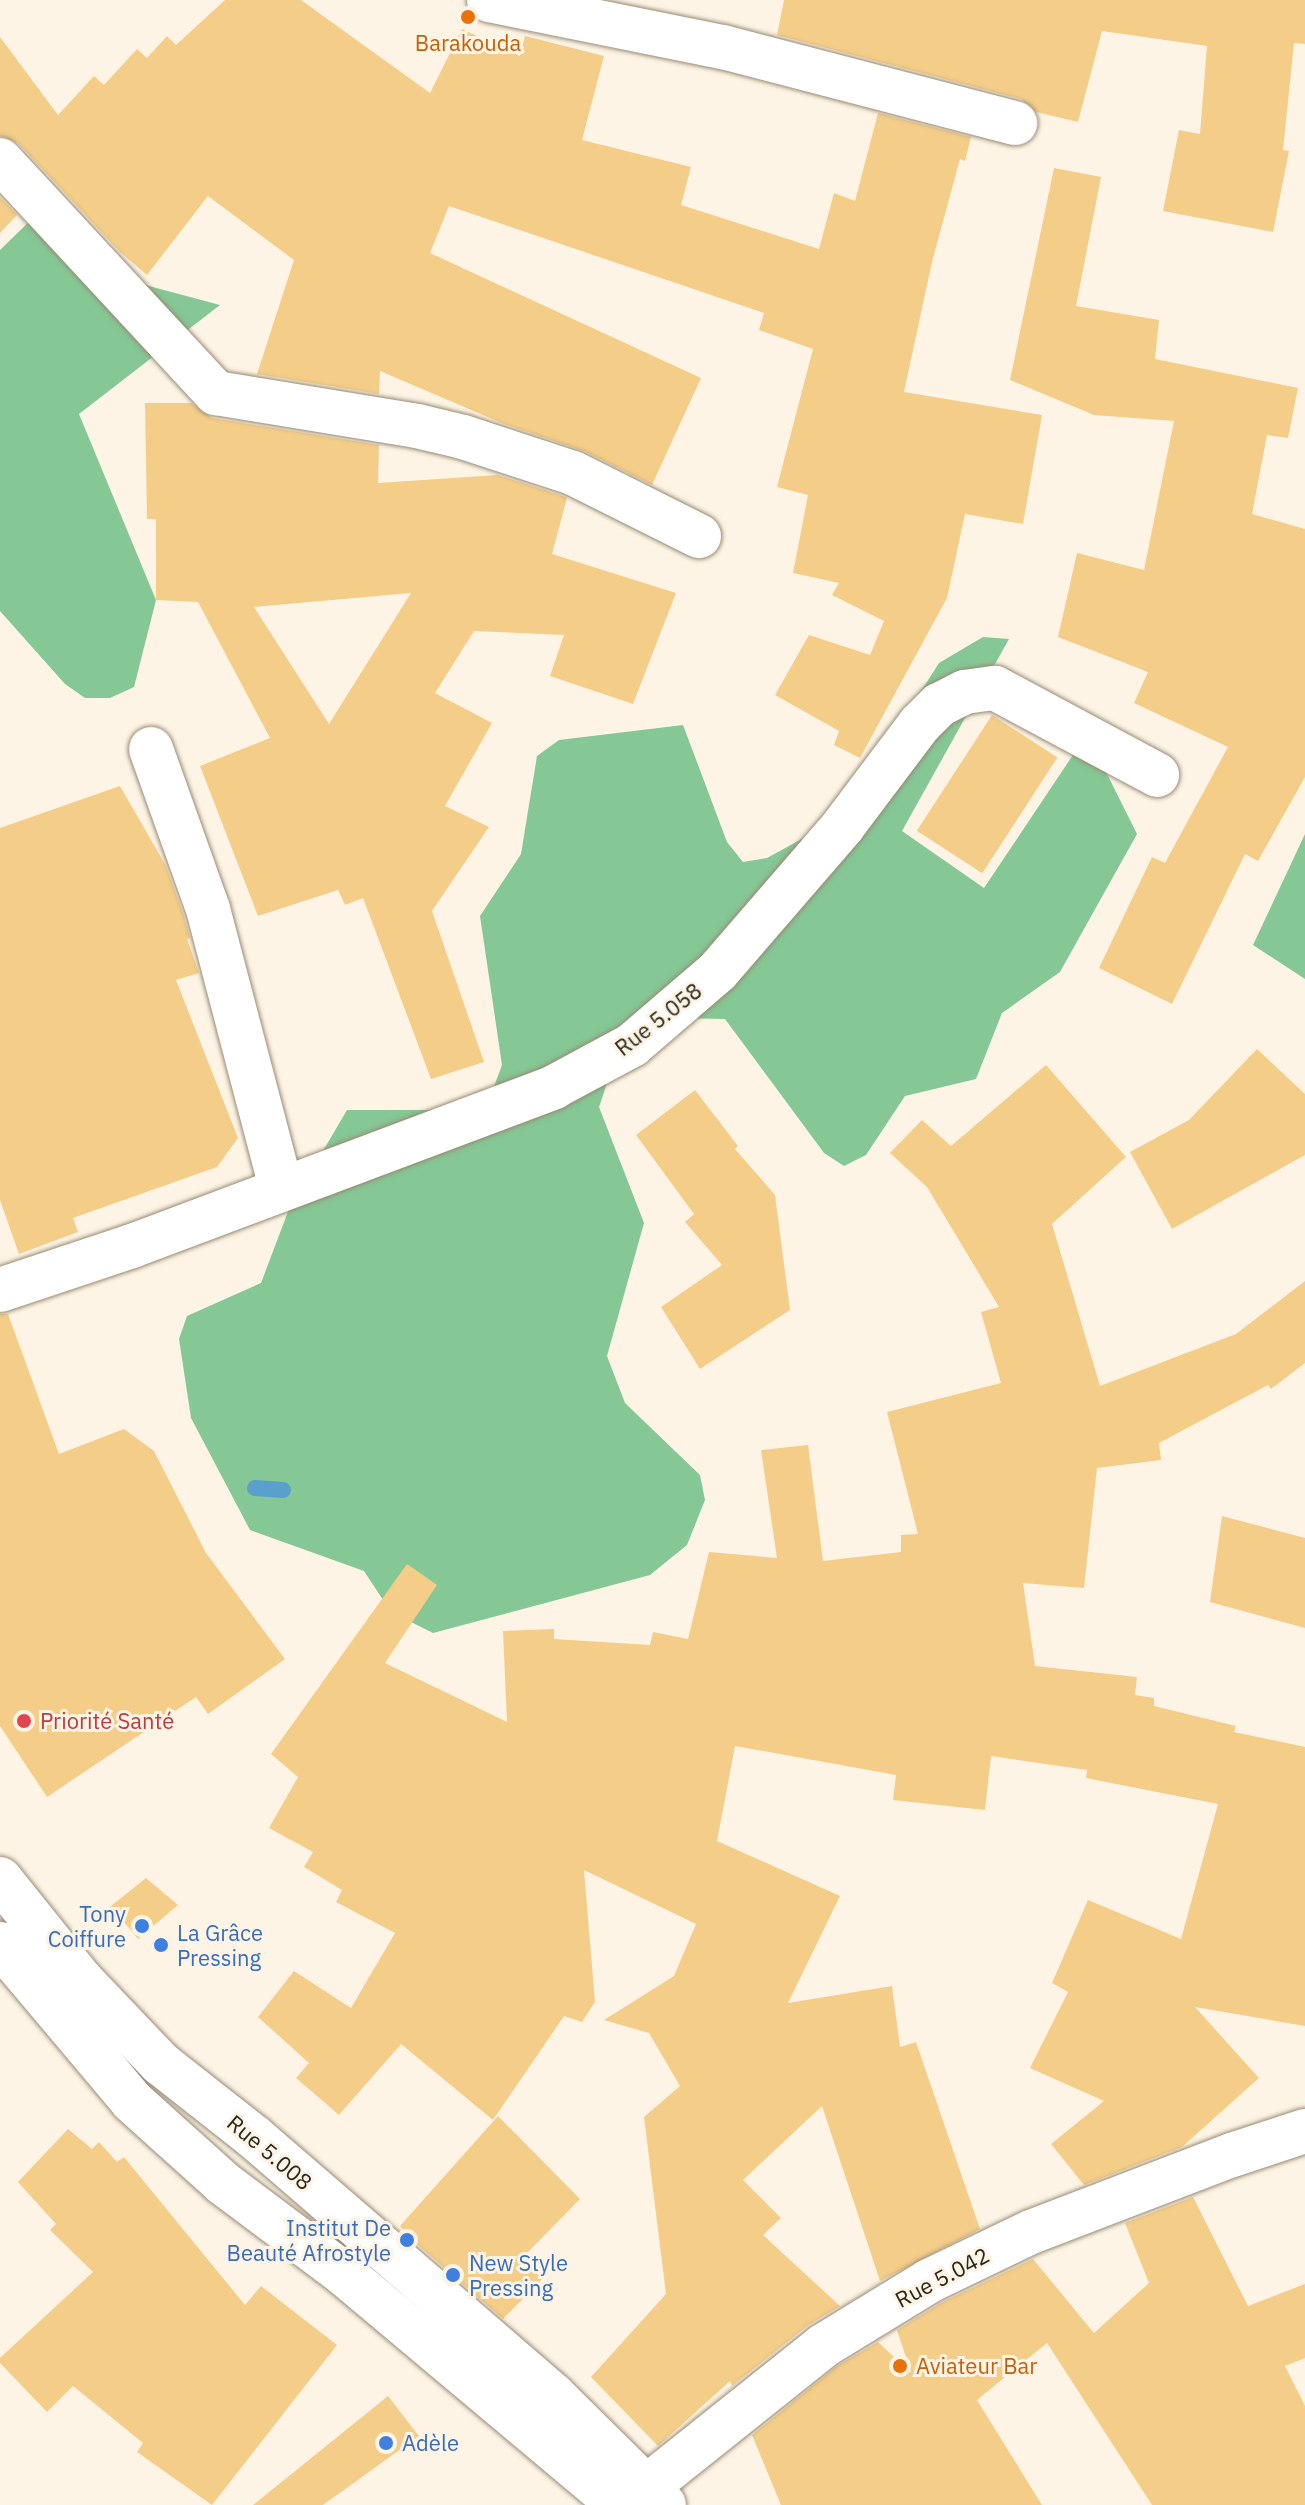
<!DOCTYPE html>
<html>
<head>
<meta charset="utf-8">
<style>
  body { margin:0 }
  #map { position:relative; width:1305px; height:2505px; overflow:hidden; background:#fdf4e5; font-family:"IBM Plex Sans",sans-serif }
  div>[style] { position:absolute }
  .forest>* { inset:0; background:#85c795 }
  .stream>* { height:16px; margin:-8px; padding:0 8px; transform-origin:8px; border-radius:8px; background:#5aa0cd }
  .building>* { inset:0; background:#f4cd88; transform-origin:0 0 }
  .roads { filter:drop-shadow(0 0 2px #988b74) drop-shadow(0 0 2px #988b74) }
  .minor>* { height:44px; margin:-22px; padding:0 22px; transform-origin:22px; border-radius:22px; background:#fff }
  .secondary>* { height:44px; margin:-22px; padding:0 22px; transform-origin:22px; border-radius:22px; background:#fff }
  .dots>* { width:22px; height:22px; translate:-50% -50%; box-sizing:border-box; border:4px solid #fdf4e5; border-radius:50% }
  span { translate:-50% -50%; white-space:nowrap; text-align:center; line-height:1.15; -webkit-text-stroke:6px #fdf4e5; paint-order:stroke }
  .food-label { font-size:22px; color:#c56008 }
  .left { translate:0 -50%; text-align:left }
  .street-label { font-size:22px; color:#2b261c }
  .health-label { font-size:22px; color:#be3a42 }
  .shop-label { font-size:22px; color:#366cbe }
  .right { translate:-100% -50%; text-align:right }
</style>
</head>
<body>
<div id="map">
  <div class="forest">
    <div style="clip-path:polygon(42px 209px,104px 274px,220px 305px,79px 414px,156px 600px,134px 687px,110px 698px,85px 698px,65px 684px,0 611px,0 250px)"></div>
    <div style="clip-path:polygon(983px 637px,1009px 639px,902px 831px,984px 888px,1087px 734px,1137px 834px,1060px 972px,1002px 1013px,976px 1079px,905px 1096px,866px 1155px,844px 1166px,824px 1153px,725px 1019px,677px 1018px,615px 1060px,599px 1107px,644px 1223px,607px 1356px,625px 1403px,700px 1475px,705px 1500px,687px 1545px,650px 1575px,433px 1633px,391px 1612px,364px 1571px,250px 1530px,191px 1418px,179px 1339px,187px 1316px,261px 1283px,289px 1209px,347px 1110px,448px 1110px,493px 1089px,502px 1065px,480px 916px,521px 854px,537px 756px,559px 740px,683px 725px,727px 842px,743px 862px,767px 858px,840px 818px,939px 663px)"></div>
    <div style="clip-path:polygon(1305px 834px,1305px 979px,1253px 945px)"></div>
  </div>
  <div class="stream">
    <div style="left:255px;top:1488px;width:28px;rotate:4deg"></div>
  </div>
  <div class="building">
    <div style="clip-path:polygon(225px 0,301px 0,430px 93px,462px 29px,520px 56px,525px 36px,604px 56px,582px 140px,691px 167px,681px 205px,819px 249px,834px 193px,855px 201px,878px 113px,971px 137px,965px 161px,960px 159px,932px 262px,904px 392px,1042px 415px,1023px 524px,965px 514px,947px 598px,860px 758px,834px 745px,839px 731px,775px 695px,809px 635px,870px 655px,884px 621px,832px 595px,839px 583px,793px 573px,808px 495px,777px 487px,813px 349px,759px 330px,764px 313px,449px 206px,430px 253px,701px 378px,652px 485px,584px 451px,504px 424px,380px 371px,379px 394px,257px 374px,294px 260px,208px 196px,147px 275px,120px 252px,18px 143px,0 136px,0 37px,58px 115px,94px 76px,104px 85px,137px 49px,147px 58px,167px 36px,176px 45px)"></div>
    <div style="clip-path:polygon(784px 0,1305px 0,1305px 44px,1294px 43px,1283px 150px,1289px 151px,1273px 232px,1163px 211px,1179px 130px,1200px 134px,1207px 46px,1102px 31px,1078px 122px,1036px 112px,1021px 99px,777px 35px)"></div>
    <div style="clip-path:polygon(1054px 168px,1101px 177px,1076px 306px,1159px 320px,1155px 359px,1298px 388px,1288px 438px,1267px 435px,1252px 514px,1305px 529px,1305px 777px,1258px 861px,1245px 854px,1172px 1004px,1099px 968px,1152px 857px,1165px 863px,1228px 747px,1134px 703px,1148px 672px,1058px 637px,1077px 553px,1144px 570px,1174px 421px,1094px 415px,1010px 380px)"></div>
    <div style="clip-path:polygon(0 197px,17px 215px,0 233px)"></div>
    <div style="clip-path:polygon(evenodd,145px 403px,191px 403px,212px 418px,379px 445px,378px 483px,498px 475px,563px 496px,567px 498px,552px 554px,676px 593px,633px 704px,550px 676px,564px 635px,474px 631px,435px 693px,492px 723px,445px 806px,489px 827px,432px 911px,484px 1062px,431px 1079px,363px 898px,345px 905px,338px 890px,258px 916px,200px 766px,270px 738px,198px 602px,156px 600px,156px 519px,147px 519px,145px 403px,411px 593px,329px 724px,254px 607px,411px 593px)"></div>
    <div style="left:992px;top:715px;width:78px;height:138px;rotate:33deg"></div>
    <div style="clip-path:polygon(120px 786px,166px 866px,184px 916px,190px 938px,187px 939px,199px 973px,176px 980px,238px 1138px,217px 1167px,73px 1218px,78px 1232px,19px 1254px,0 1200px,0 828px)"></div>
    <div style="clip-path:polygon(1257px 1049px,1305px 1094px,1305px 1155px,1172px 1229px,1130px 1152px,1189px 1120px)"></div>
    <div style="clip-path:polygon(1046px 1065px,1126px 1157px,1052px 1224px,1100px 1386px,1236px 1334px,1305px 1281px,1305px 1363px,1271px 1389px,1268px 1385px,1159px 1443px,1161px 1460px,1097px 1468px,1084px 1588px,1023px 1583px,1035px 1666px,1137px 1677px,1135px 1695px,1154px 1698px,1154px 1706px,1236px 1726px,1234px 1732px,1305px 1747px,1305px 2026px,1195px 2007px,1259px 2078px,1182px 2147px,1084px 2185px,1051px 2144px,1104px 2101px,1030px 2068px,1068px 1992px,1052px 1983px,1088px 1900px,1181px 1939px,1218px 1804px,1086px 1778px,1087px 1770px,991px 1756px,985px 1810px,893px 1800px,896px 1775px,735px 1746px,717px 1841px,840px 1896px,788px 2003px,892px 1986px,900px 2047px,916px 2042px,980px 2229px,880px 2281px,822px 2106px,743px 2180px,781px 2218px,763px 2235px,840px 2306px,807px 2326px,732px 2386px,730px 2381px,658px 2446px,591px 2377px,666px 2294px,644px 2117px,680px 2086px,649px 2033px,604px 2020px,674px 1976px,696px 1924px,584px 1870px,595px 2002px,582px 2022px,564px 2016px,493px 2120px,401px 2044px,339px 2115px,296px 2078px,309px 2063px,258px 2017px,294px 1971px,351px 2008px,395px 1933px,336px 1902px,342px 1890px,304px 1867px,313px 1852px,269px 1828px,298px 1777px,271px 1754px,407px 1564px,437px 1585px,385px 1663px,507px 1722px,503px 1631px,554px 1629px,554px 1639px,650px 1645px,653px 1632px,688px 1639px,709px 1552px,777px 1558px,761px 1450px,808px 1445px,823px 1561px,901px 1552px,901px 1535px,918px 1534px,887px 1412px,1001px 1383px,981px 1312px,999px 1307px,927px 1187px,890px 1153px,922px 1120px,951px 1146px)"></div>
    <div style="clip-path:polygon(695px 1090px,738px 1146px,735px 1149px,775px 1195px,790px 1310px,700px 1369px,661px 1307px,722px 1265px,685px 1222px,694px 1214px,636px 1135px)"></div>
    <div style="clip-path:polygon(0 1314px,8px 1314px,59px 1454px,124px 1429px,154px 1451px,206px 1553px,285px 1659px,208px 1714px,196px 1697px,47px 1797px,0 1726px)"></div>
    <div style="clip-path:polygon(1222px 1516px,1305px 1538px,1305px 1628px,1210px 1602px)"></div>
    <div style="clip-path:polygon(146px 1878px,178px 1905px,138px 1939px,111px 1906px)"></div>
    <div style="clip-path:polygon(498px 2116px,580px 2199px,528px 2252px,548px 2273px,503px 2319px,417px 2244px,400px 2226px)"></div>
    <div style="clip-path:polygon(68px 2129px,92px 2149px,99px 2142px,117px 2162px,124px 2157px,245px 2305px,261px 2286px,337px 2345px,212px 2505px,137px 2452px,143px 2443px,73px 2386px,47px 2412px,0 2363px,0 2358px,93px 2272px,50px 2230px,56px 2224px,18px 2182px)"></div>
    <div style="clip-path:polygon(1193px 2197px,1248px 2306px,1305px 2284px,1305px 2358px,1285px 2366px,1305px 2406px,1305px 2505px,1152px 2505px,1047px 2343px,977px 2400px,1042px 2505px,781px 2505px,752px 2435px,837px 2366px,878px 2342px,911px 2373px,897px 2330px,941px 2303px,1033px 2259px,1094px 2333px,1149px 2283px,1125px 2223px)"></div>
    <div style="clip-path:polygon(388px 2396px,419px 2436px,323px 2505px,253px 2505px)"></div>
  </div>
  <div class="roads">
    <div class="minor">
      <div style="left:489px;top:0;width:239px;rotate:11.4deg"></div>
      <div style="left:723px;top:47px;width:302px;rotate:14.6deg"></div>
      <div style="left:0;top:160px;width:318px;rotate:47.2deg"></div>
      <div style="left:216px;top:393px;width:204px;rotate:9.3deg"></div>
      <div style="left:417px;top:426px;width:47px;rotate:13.4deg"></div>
      <div style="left:463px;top:437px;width:116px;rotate:18.1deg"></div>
      <div style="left:573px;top:473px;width:141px;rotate:26.6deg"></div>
      <div style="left:151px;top:749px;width:170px;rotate:70.4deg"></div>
      <div style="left:208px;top:909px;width:288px;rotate:75.3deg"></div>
      <div style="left:0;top:1290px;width:139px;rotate:-18.4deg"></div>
      <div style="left:132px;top:1246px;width:451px;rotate:-20.6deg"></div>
      <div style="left:554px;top:1087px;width:89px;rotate:-28.3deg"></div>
      <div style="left:632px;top:1045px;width:113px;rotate:-40.7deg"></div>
      <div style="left:718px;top:971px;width:191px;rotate:-49.2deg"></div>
      <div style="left:843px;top:826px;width:128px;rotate:-53deg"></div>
      <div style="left:920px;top:724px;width:27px;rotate:-45deg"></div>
      <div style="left:939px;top:705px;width:29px;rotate:-27deg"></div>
      <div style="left:965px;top:692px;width:30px;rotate:-8deg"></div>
      <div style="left:995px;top:688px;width:184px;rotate:28.2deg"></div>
      <div style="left:624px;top:2505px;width:255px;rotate:-38.6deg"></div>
      <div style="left:823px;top:2346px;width:124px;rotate:-31.5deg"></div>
      <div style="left:929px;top:2281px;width:113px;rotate:-25.7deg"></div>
      <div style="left:1031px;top:2232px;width:215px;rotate:-21deg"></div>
      <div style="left:1232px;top:2155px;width:77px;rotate:-18.2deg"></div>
    </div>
    <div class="secondary">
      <div style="left:0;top:1879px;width:129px;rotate:51.3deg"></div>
      <div style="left:81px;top:1980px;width:115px;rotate:46.4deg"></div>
      <div style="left:160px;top:2063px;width:120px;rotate:38.2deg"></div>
      <div style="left:254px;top:2137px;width:395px;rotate:40.8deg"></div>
      <div style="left:553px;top:2395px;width:156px;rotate:44.7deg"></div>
      <div style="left:0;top:1944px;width:205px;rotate:49.9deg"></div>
      <div style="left:132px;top:2101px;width:122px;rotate:42deg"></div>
      <div style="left:223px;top:2183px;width:150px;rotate:36.9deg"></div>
      <div style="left:343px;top:2273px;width:361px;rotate:40deg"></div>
    </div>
  </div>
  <div class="dots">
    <div style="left:468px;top:17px;background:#e8710a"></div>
    <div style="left:24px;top:1721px;background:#e0444e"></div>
    <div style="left:142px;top:1926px;background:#3f7fe0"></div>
    <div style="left:161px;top:1945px;background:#3f7fe0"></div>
    <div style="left:407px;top:2240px;background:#3f7fe0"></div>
    <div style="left:453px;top:2275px;background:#3f7fe0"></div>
    <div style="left:900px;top:2366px;background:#e8710a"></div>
    <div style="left:386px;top:2443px;background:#3f7fe0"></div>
  </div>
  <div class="food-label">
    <span style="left:468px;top:43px">Barakouda</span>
    <span class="left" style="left:916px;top:2366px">Aviateur Bar</span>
  </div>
  <div class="street-label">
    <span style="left:658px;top:1019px;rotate:-38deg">Rue 5.058</span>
    <span style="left:270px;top:2152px;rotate:40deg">Rue 5.008</span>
    <span style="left:942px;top:2277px;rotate:-28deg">Rue 5.042</span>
  </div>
  <div class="health-label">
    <span class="left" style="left:40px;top:1721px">Priorité Santé</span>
  </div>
  <div class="shop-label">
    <span class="right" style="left:126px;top:1926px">Tony<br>Coiffure</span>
    <span class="left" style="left:177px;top:1945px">La Grâce<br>Pressing</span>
    <span class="right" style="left:391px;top:2240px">Institut De<br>Beauté Afrostyle</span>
    <span class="left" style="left:469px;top:2275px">New Style<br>Pressing</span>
    <span class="left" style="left:402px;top:2443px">Adèle</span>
  </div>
</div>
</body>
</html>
